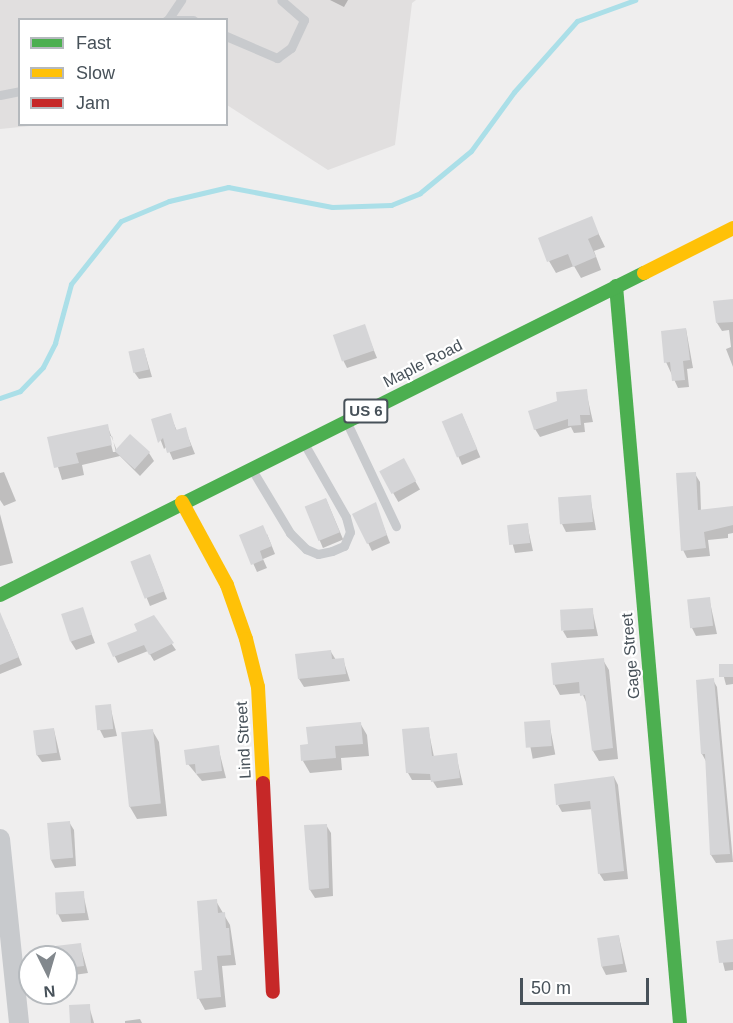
<!DOCTYPE html>
<html>
<head>
<meta charset="utf-8">
<style>
  body { margin:0 }
  #map { position:relative; width:733px; height:1023px; overflow:hidden; background:#efeeee; font-family:Arial,sans-serif }
  div>[style] { position:absolute }
  .education>* { inset:0; background:#e1dfdf }
  .shadow>* { inset:0; background:#0003; transform-origin:0 0 }
  .stream>* { height:5px; margin:-2.5px; padding:0 2.5px; transform-origin:2.5px; border-radius:2.5px; background:#abdfe8 }
  .building>* { inset:0; background:#d5d5d7; transform-origin:0 0 }
  .lane>* { height:9px; margin:-4.5px; padding:0 4.5px; transform-origin:4.5px; border-radius:4.5px; background:#c8cacd }
  .street>* { height:20px; margin:-10px; padding:0 10px; transform-origin:10px; border-radius:10px; background:#c8cacd }
  .fast>* { height:14px; margin:-7px; padding:0 7px; transform-origin:7px; border-radius:7px; background:#4caf50 }
  .slow>* { height:14px; margin:-7px; padding:0 7px; transform-origin:7px; border-radius:7px; background:#ffc107 }
  .jam>* { height:14px; margin:-7px; padding:0 7px; transform-origin:7px; border-radius:7px; background:#c62828 }
  span { translate:-50% -50%; white-space:nowrap; text-align:center; line-height:1.15; -webkit-text-stroke:4.5px #fff; paint-order:stroke }
  .shield-label span { padding:2px 4px; background:#fff; border:2px solid; border-radius:4px; -webkit-text-stroke-width:0 }
  .shield-label { font-size:15px; color:#475159; font-weight:700 }
  .street-label { font-size:16px; color:#475159 }
  .legend { position:absolute; left:18px; top:18px; width:210px; height:108px; box-sizing:border-box; background:#fff; border:2px solid #b5b9bd; margin:0; padding:8px 10px; list-style:none; font-size:18px; color:#475159 }
  .legend li { display:flex; align-items:center; gap:12px; height:30px }
  .legend b { width:30px; border:2px solid #b5b9bd }
  .north { position:absolute; left:18px; top:945px; width:60px; height:60px; box-sizing:border-box; background:#fff; border:2px solid #b5b9bd; border-radius:50%; rotate:175deg; font-size:16px; font-weight:700; line-height:24px; text-align:center; color:#475159 }
  .north::after { content:''; display:block; margin:auto; width:21px; height:27px; background:#82888d; clip-path:polygon(50% 0,100% 100%,50% 72%,0 100%) }
  .scale { position:absolute; left:520px; top:978px; width:129px; height:27px; box-sizing:border-box; border:3px solid #475159; border-top:0; padding-left:8px; font-size:18px; line-height:21px; white-space:nowrap; color:#475159; -webkit-text-stroke:4px #fff; paint-order:stroke }
</style>
</head>
<body>
<div id="map">
  <div class="education">
    <div style="clip-path:polygon(0 0,416px 0,412px 3px,395px 145px,328px 170px,227px 105px,226px 20px,20px 20px,20px 124px,40px 125px,0 129px)"></div>
  </div>
  <div class="shadow">
    <div style="clip-path:polygon(330px 0,348px 0,344px 7px)"></div>
    <div style="clip-path:polygon(591px 218px,605px 247px,594px 251px,601px 270px,581px 278px,574px 266px,556px 273px,549px 261px)"></div>
    <div style="clip-path:polygon(733px 301px,733px 367px,726px 349px,731px 347px,729px 330px,722px 331px,717px 323px,715px 303px)"></div>
    <div style="clip-path:polygon(364px 326px,377px 358px,347px 368px,343px 360px)"></div>
    <div style="clip-path:polygon(686px 329px,693px 368px,687px 369px,689px 387px,678px 388px,666px 362px)"></div>
    <div style="clip-path:polygon(144px 350px,152px 377px,139px 379px,134px 372px)"></div>
    <div style="clip-path:polygon(586px 391px,593px 422px,584px 423px,585px 432px,574px 433px,571px 427px,540px 437px,535px 429px)"></div>
    <div style="left:462px;top:414px;width:47px;height:20px;rotate:67deg"></div>
    <div style="clip-path:polygon(170px 415px,177px 431px,185px 429px,195px 454px,173px 460px,167px 446px,164px 449px,153px 420px)"></div>
    <div style="clip-path:polygon(evenodd,107px 425px,117px 451px,149px 453px,154px 461px,140px 476px,120px 456px,82px 465px,84px 475px,62px 480px,49px 438px,107px 425px,109px 436px,112px 436px,116px 452px,113px 452px,109px 436px)"></div>
    <div style="left:403px;top:460px;width:34px;height:25px;rotate:60deg"></div>
    <div style="clip-path:polygon(4px 472px,16px 501px,4px 506px,0 500px,0 473px)"></div>
    <div style="clip-path:polygon(695px 474px,700px 482px,701px 511px,733px 508px,733px 533px,728px 534px,728px 538px,708px 540px,710px 556px,687px 558px,683px 550px)"></div>
    <div style="clip-path:polygon(590px 496px,596px 530px,566px 532px,562px 524px)"></div>
    <div style="left:326px;top:499px;width:44px;height:22px;rotate:67deg"></div>
    <div style="clip-path:polygon(375px 504px,390px 543px,372px 551px,354px 514px)"></div>
    <div style="clip-path:polygon(0 514px,13px 563px,0 566px)"></div>
    <div style="clip-path:polygon(527px 524px,533px 551px,515px 553px,508px 526px)"></div>
    <div style="clip-path:polygon(267px 534px,275px 554px,263px 559px,267px 568px,257px 572px,241px 536px)"></div>
    <div style="clip-path:polygon(132px 562px,153px 563px,167px 599px,150px 606px)"></div>
    <div style="clip-path:polygon(709px 598px,717px 634px,696px 636px,692px 628px)"></div>
    <div style="clip-path:polygon(82px 609px,95px 643px,76px 650px,71px 642px)"></div>
    <div style="clip-path:polygon(592px 609px,598px 636px,567px 638px,563px 631px)"></div>
    <div style="clip-path:polygon(153px 617px,176px 650px,154px 661px,148px 651px,118px 663px,109px 644px,139px 632px)"></div>
    <div style="clip-path:polygon(0 622px,7px 629px,22px 665px,0 674px)"></div>
    <div style="clip-path:polygon(331px 652px,336px 660px,343px 659px,350px 681px,304px 687px,299px 679px)"></div>
    <div style="clip-path:polygon(603px 660px,609px 670px,618px 759px,599px 761px,593px 751px,587px 704px,582px 693px,560px 695px,554px 684px)"></div>
    <div style="clip-path:polygon(721px 666px,733px 666px,733px 684px,726px 685px)"></div>
    <div style="clip-path:polygon(713px 680px,717px 687px,733px 862px,716px 863px,711px 855px,707px 763px,702px 754px)"></div>
    <div style="clip-path:polygon(110px 705px,117px 736px,104px 738px,100px 730px)"></div>
    <div style="left:549px;top:722px;width:33px;height:23px;rotate:79deg"></div>
    <div style="clip-path:polygon(360px 723px,367px 735px,369px 756px,341px 758px,342px 770px,310px 773px,303px 761px,309px 745px)"></div>
    <div style="clip-path:polygon(428px 728px,434px 757px,456px 755px,463px 785px,437px 788px,432px 780px,412px 780px,408px 773px)"></div>
    <div style="clip-path:polygon(54px 730px,61px 760px,42px 762px,37px 755px)"></div>
    <div style="clip-path:polygon(152px 730px,159px 742px,167px 816px,137px 819px,130px 807px)"></div>
    <div style="clip-path:polygon(218px 747px,226px 778px,202px 781px,188px 764px)"></div>
    <div style="clip-path:polygon(614px 777px,618px 785px,628px 879px,604px 881px,599px 873px,593px 809px,562px 812px,558px 805px)"></div>
    <div style="clip-path:polygon(69px 822px,74px 830px,76px 866px,55px 868px,51px 860px)"></div>
    <div style="clip-path:polygon(326px 825px,331px 833px,333px 896px,315px 898px,310px 890px,305px 826px)"></div>
    <div style="clip-path:polygon(83px 893px,89px 920px,62px 922px,58px 914px)"></div>
    <div style="clip-path:polygon(216px 901px,230px 925px,236px 965px,222px 966px,226px 1007px,205px 1010px,199px 999px)"></div>
    <div style="clip-path:polygon(619px 937px,627px 972px,606px 975px,602px 967px)"></div>
    <div style="clip-path:polygon(733px 941px,733px 970px,725px 971px,718px 943px)"></div>
    <div style="clip-path:polygon(80px 944px,88px 973px,67px 976px,66px 957px,61px 957px)"></div>
    <div style="clip-path:polygon(89px 1006px,94px 1023px,71px 1023px)"></div>
    <div style="clip-path:polygon(140px 1019px,142px 1023px,125px 1023px,125px 1021px)"></div>
  </div>
  <div class="stream">
    <div style="left:0;top:398px;width:21px;rotate:-19deg"></div>
    <div style="left:20px;top:391px;width:33px;rotate:-46deg"></div>
    <div style="left:43px;top:367px;width:27px;rotate:-63deg"></div>
    <div style="left:55px;top:343px;width:61px;rotate:-74.8deg"></div>
    <div style="left:71px;top:284px;width:80px;rotate:-51.6deg"></div>
    <div style="left:121px;top:221px;width:52px;rotate:-22.6deg"></div>
    <div style="left:169px;top:201px;width:61px;rotate:-13.3deg"></div>
    <div style="left:228px;top:187px;width:106px;rotate:10.9deg"></div>
    <div style="left:332px;top:207px;width:59px;rotate:-1.9deg"></div>
    <div style="left:391px;top:205px;width:31px;rotate:-22deg"></div>
    <div style="left:420px;top:193px;width:66px;rotate:-39.5deg"></div>
    <div style="left:471px;top:151px;width:73px;rotate:-53.9deg"></div>
    <div style="left:514px;top:92px;width:95px;rotate:-48.4deg"></div>
    <div style="left:577px;top:21px;width:62px;rotate:-19.9deg"></div>
  </div>
  <div class="building">
    <div style="clip-path:polygon(592px 216px,599px 234px,588px 239px,596px 257px,573px 267px,568px 254px,547px 262px,538px 238px)"></div>
    <div style="clip-path:polygon(733px 299px,733px 322px,716px 323px,713px 301px)"></div>
    <div style="left:365px;top:324px;width:28px;height:34px;rotate:71deg"></div>
    <div style="clip-path:polygon(686px 328px,690px 360px,683px 361px,685px 380px,672px 381px,670px 362px,664px 363px,661px 331px)"></div>
    <div style="left:144px;top:348px;width:22px;height:16px;rotate:77deg"></div>
    <div style="clip-path:polygon(587px 389px,590px 415px,580px 415px,581px 425px,568px 426px,568px 419px,534px 430px,528px 411px,557px 401px,556px 392px)"></div>
    <div style="clip-path:polygon(171px 413px,176px 430px,186px 427px,191px 446px,167px 453px,163px 438px,158px 443px,151px 419px)"></div>
    <div style="left:462px;top:413px;width:39px;height:22px;rotate:67deg"></div>
    <div style="clip-path:polygon(108px 424px,112px 445px,76px 453px,79px 463px,54px 468px,47px 437px)"></div>
    <div style="left:130px;top:434px;width:27px;height:23px;rotate:42deg"></div>
    <div style="left:404px;top:458px;width:26px;height:28px;rotate:62deg"></div>
    <div style="clip-path:polygon(696px 472px,698px 510px,733px 506px,733px 525px,704px 532px,706px 548px,681px 551px,676px 473px)"></div>
    <div style="left:591px;top:495px;width:27px;height:33px;rotate:86deg"></div>
    <div style="left:326px;top:498px;width:37px;height:23px;rotate:68deg"></div>
    <div style="clip-path:polygon(376px 502px,387px 535px,367px 544px,352px 514px)"></div>
    <div style="left:528px;top:523px;width:20px;height:21px;rotate:84deg"></div>
    <div style="clip-path:polygon(263px 525px,272px 546px,260px 551px,263px 560px,251px 565px,239px 535px)"></div>
    <div style="left:150px;top:554px;width:40px;height:21px;rotate:69deg"></div>
    <div style="left:710px;top:597px;width:29px;height:23px;rotate:84deg"></div>
    <div style="left:83px;top:607px;width:29px;height:23px;rotate:72deg"></div>
    <div style="left:593px;top:608px;width:21px;height:33px;rotate:87deg"></div>
    <div style="clip-path:polygon(0 612px,19px 657px,0 665px)"></div>
    <div style="clip-path:polygon(154px 615px,174px 643px,149px 655px,144px 645px,113px 657px,107px 643px,137px 631px,134px 624px)"></div>
    <div style="clip-path:polygon(331px 650px,332px 659px,344px 658px,346px 674px,298px 679px,295px 654px)"></div>
    <div style="clip-path:polygon(604px 658px,613px 748px,592px 751px,585px 695px,580px 696px,579px 682px,553px 685px,551px 663px)"></div>
    <div style="left:733px;top:664px;width:13px;height:14px;rotate:90deg"></div>
    <div style="clip-path:polygon(714px 678px,730px 854px,710px 855px,705px 754px,701px 754px,696px 680px)"></div>
    <div style="left:111px;top:704px;width:25px;height:16px;rotate:85deg"></div>
    <div style="left:550px;top:720px;width:26px;height:26px;rotate:86deg"></div>
    <div style="clip-path:polygon(361px 722px,363px 744px,335px 746px,336px 758px,301px 761px,300px 745px,308px 744px,306px 727px)"></div>
    <div style="clip-path:polygon(429px 727px,432px 756px,457px 753px,460px 778px,431px 782px,430px 774px,406px 773px,402px 729px)"></div>
    <div style="left:54px;top:728px;width:25px;height:21px;rotate:83deg"></div>
    <div style="left:153px;top:729px;width:75px;height:32px;rotate:84deg"></div>
    <div style="clip-path:polygon(219px 745px,222px 771px,196px 774px,195px 764px,186px 765px,184px 750px)"></div>
    <div style="clip-path:polygon(614px 776px,624px 871px,598px 874px,590px 801px,556px 805px,554px 784px)"></div>
    <div style="left:70px;top:821px;width:37px;height:23px;rotate:85deg"></div>
    <div style="clip-path:polygon(327px 824px,329px 888px,309px 890px,304px 825px)"></div>
    <div style="left:84px;top:891px;width:22px;height:29px;rotate:87deg"></div>
    <div style="clip-path:polygon(217px 899px,218px 913px,225px 912px,226px 928px,229px 928px,231px 955px,217px 956px,221px 997px,197px 999px,194px 971px,202px 970px,197px 901px)"></div>
    <div style="left:619px;top:935px;width:29px;height:22px;rotate:82deg"></div>
    <div style="clip-path:polygon(733px 939px,733px 962px,719px 963px,716px 941px)"></div>
    <div style="clip-path:polygon(81px 943px,84px 966px,66px 968px,66px 957px,38px 957px,38px 948px)"></div>
    <div style="left:90px;top:1004px;width:19px;height:21px;rotate:87deg"></div>
  </div>
  <div class="lane">
    <div style="left:169px;top:18px;width:22px;rotate:-56deg"></div>
    <div style="left:167px;top:20px;width:26px"></div>
    <div style="left:226px;top:36px;width:56px;rotate:23.3deg"></div>
    <div style="left:277px;top:58px;width:17px;rotate:-36deg"></div>
    <div style="left:291px;top:48px;width:31px;rotate:-65deg"></div>
    <div style="left:304px;top:20px;width:30px;rotate:-139deg"></div>
    <div style="left:0;top:95px;width:20px;rotate:-11deg"></div>
    <div style="left:348px;top:425px;width:112px;rotate:64.6deg"></div>
    <div style="left:254px;top:473px;width:70px;rotate:59deg"></div>
    <div style="left:290px;top:533px;width:23px;rotate:45deg"></div>
    <div style="left:306px;top:549px;width:13px;rotate:23deg"></div>
    <div style="left:318px;top:554px;width:14px;rotate:-12deg"></div>
    <div style="left:332px;top:551px;width:13px;rotate:-23deg"></div>
    <div style="left:344px;top:546px;width:15px;rotate:-67deg"></div>
    <div style="left:350px;top:532px;width:16px;rotate:-105deg"></div>
    <div style="left:346px;top:517px;width:81px;rotate:-119.7deg"></div>
  </div>
  <div class="street">
    <div style="left:0;top:839px;width:185px;rotate:84.1deg"></div>
  </div>
  <div class="fast">
    <div style="left:616px;top:286px;width:740px;rotate:85.04deg"></div>
    <div style="left:0;top:595px;width:720px;rotate:-26.57deg"></div>
  </div>
  <div class="slow">
    <div style="left:644px;top:273px;width:100px;rotate:-26.8deg"></div>
    <div style="left:182px;top:502px;width:94px;rotate:61.5deg"></div>
    <div style="left:227px;top:585px;width:57px;rotate:70.6deg"></div>
    <div style="left:246px;top:639px;width:49px;rotate:76deg"></div>
    <div style="left:258px;top:687px;width:96px;rotate:87deg"></div>
  </div>
  <div class="jam">
    <div style="left:263px;top:783px;width:209px;rotate:87.3deg"></div>
  </div>
  <div class="shield-label">
    <span style="left:366px;top:411px">US 6</span>
  </div>
  <div class="street-label">
    <span style="left:423px;top:364px;rotate:-27deg">Maple Road</span>
    <span style="left:631px;top:656px;rotate:-95deg">Gage Street</span>
    <span style="left:244px;top:740px;rotate:-93deg">Lind Street</span>
  </div>
  <ul class="legend">
  <li><b style="height:8px;background:#4caf50"></b>Fast</li>
  <li><b style="height:8px;background:#ffc107"></b>Slow</li>
  <li><b style="height:8px;background:#c62828"></b>Jam</li>
  </ul>
  <div class="north">N</div>
  <div class="scale">50 m</div>
</div>
</body>
</html>
